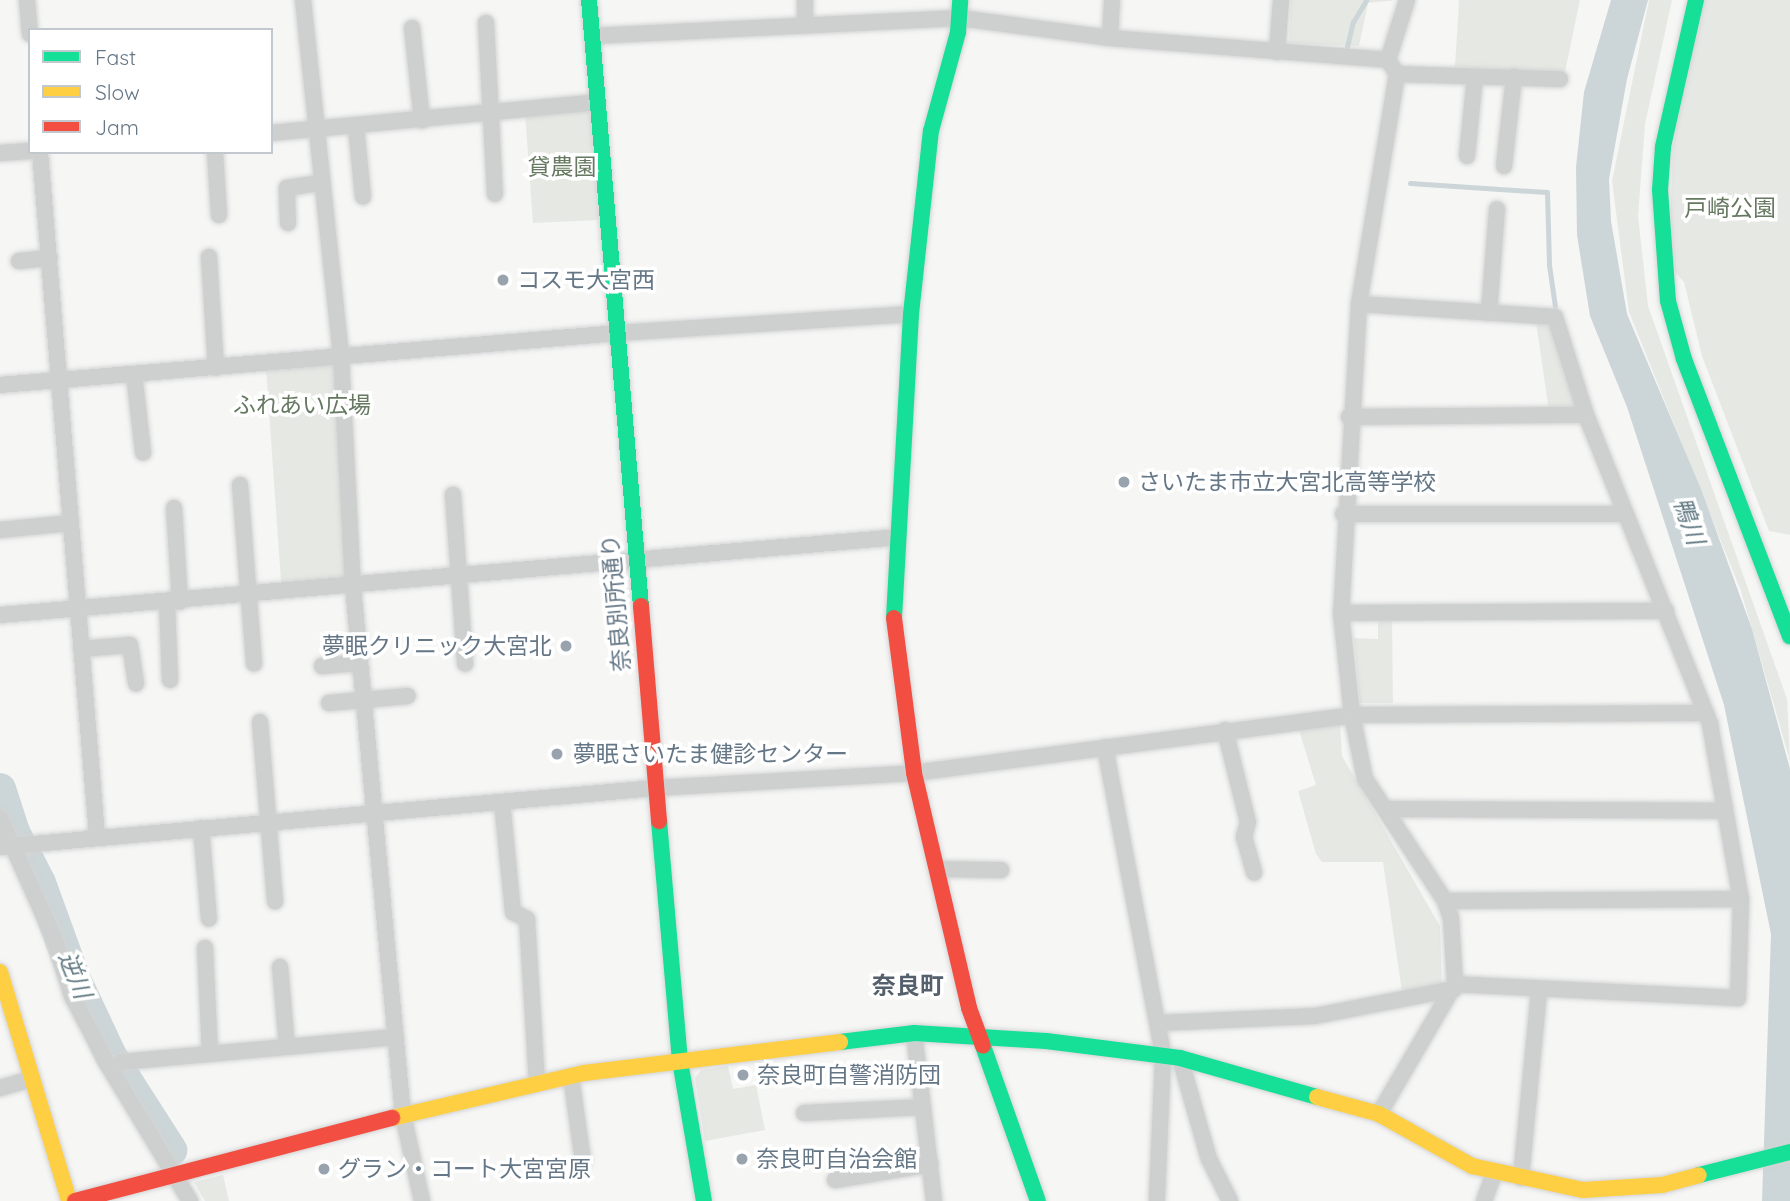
<!DOCTYPE html>
<html>
<head>
<meta charset="utf-8">
<style>
  body { margin:0 }
  #map { position:relative; width:1790px; height:1201px; overflow:hidden; background:#f6f6f5; font-family:Quicksand,"Noto Sans JP",sans-serif }
  div>[style] { position:absolute }
  .green>* { inset:0; background:#e6e9e3; transform-origin:0 0 }
  .water>* { inset:0; background:#ccd5d7 }
  .stream>* { height:5px; margin:-2.5px; padding:0 2.5px; transform-origin:2.5px; border-radius:2.5px; background:#ccd5d7 }
  .river>* { height:32px; margin:-16px; padding:0 16px; transform-origin:16px; border-radius:16px; background:#ccd5d7 }
  .roads { filter:drop-shadow(0 0 2px #d3d4d5) drop-shadow(0 0 2px #d3d4d5) }
  .street>* { height:16px; margin:-8px; padding:0 8px; transform-origin:8px; border-radius:8px; background:#ced0d0 }
  .fast>* { height:16px; margin:-8px; padding:0 8px; transform-origin:8px; border-radius:8px; background:#16e098 }
  .slow>* { height:16px; margin:-8px; padding:0 8px; transform-origin:8px; border-radius:8px; background:#ffcf43 }
  .jam>* { height:16px; margin:-8px; padding:0 8px; transform-origin:8px; border-radius:8px; background:#f24e42 }
  .dots>* { width:19px; height:19px; translate:-50% -50%; box-sizing:border-box; border:4px solid #fff; border-radius:50% }
  span { translate:-50% -50%; white-space:nowrap; text-align:center; line-height:1.15; -webkit-text-stroke:7px #fff; paint-order:stroke }
  .park-label { font-size:23px; color:#657860 }
  .poi-label { font-size:23px; color:#657786 }
  .left { translate:0 -50%; text-align:left }
  .right { translate:-100% -50%; text-align:right }
  .street-label { font-size:23px; color:#657786 }
  .water-label { font-size:24px; color:#617982; font-style:italic }
  .neighbourhood-label { font-size:24px; color:#54606b; font-weight:700 }
  .legend { position:absolute; left:28px; top:28px; width:245px; height:126px; box-sizing:border-box; background:#fff; border:2px solid #c1c9cf; margin:0; padding:9px 12px; list-style:none; font-size:21px; color:#657786 }
  .legend li { display:flex; align-items:center; gap:14px; height:35px }
  .legend b { width:35px; border:2px solid #c1c9cf }
</style>
</head>
<body>
<div id="map">
  <div class="green">
    <div style="clip-path:polygon(1291px 0,1397px 0,1368px 3px,1359px 46px,1289px 43px)"></div>
    <div style="clip-path:polygon(1459px 0,1580px 0,1565px 72px,1455px 67px)"></div>
    <div style="clip-path:polygon(1649px 0,1672px 0,1645px 124px,1638px 216px,1648px 306px,1787px 699px,1790px 761px,1741px 591px,1629px 312px,1612px 181px)"></div>
    <div style="clip-path:polygon(1702px 0,1790px 0,1790px 535px,1769px 531px,1702px 356px,1684px 282px,1674px 271px,1670px 228px,1673px 144px)"></div>
    <div style="clip-path:polygon(582px 107px,590px 113px,599px 220px,533px 223px,525px 113px)"></div>
    <div style="clip-path:polygon(1536px 322px,1553px 328px,1576px 410px,1549px 411px)"></div>
    <div style="left:333px;top:365px;width:215px;height:67px;rotate:86deg"></div>
    <div style="clip-path:polygon(1378px 619px,1392px 619px,1393px 703px,1360px 703px,1354px 638px,1378px 639px)"></div>
    <div style="clip-path:polygon(1340px 722px,1342px 756px,1440px 926px,1442px 985px,1402px 992px,1383px 862px,1322px 862px,1316px 854px,1298px 791px,1316px 785px,1298px 727px)"></div>
    <div style="clip-path:polygon(728px 1066px,733px 1089px,756px 1085px,765px 1130px,705px 1141px,695px 1078px,701px 1070px)"></div>
    <div style="clip-path:polygon(223px 1175px,229px 1201px,205px 1201px,194px 1182px)"></div>
  </div>
  <div class="water">
    <div style="clip-path:polygon(1611px 0,1648px 0,1627px 79px,1609px 179px,1611px 221px,1627px 314px,1701px 489px,1752px 629px,1790px 769px,1790px 1201px,1762px 1201px,1771px 934px,1724px 705px,1627px 407px,1590px 316px,1577px 235px,1576px 167px,1584px 92px)"></div>
  </div>
  <div class="stream">
    <div style="left:1347px;top:47px;width:26px;rotate:-77deg"></div>
    <div style="left:1353px;top:22px;width:26px;rotate:-59deg"></div>
    <div style="left:1410px;top:183px;width:137px;rotate:3.8deg"></div>
    <div style="left:1547px;top:192px;width:73px;rotate:88.4deg"></div>
    <div style="left:1549px;top:265px;width:41px;rotate:81.7deg"></div>
  </div>
  <div class="river">
    <div style="left:0;top:789px;width:45px;rotate:72deg"></div>
    <div style="left:14px;top:832px;width:57px;rotate:63deg"></div>
    <div style="left:40px;top:883px;width:102px;rotate:70deg"></div>
    <div style="left:75px;top:979px;width:85px;rotate:64.9deg"></div>
    <div style="left:111px;top:1056px;width:112px;rotate:57.4deg"></div>
  </div>
  <div class="roads">
    <div class="street">
      <div style="left:27px;top:0;width:34px;rotate:85deg"></div>
      <div style="left:303px;top:0;width:360px;rotate:83.9deg"></div>
      <div style="left:341px;top:358px;width:229px;rotate:87deg"></div>
      <div style="left:353px;top:587px;width:530px;rotate:84.59deg"></div>
      <div style="left:403px;top:1115px;width:88px;rotate:77.5deg"></div>
      <div style="left:805px;top:0;width:25px;rotate:90deg"></div>
      <div style="left:486px;top:23px;width:171px;rotate:87deg"></div>
      <div style="left:412px;top:28px;width:93px;rotate:83.8deg"></div>
      <div style="left:592px;top:36px;width:368px;rotate:-2.8deg"></div>
      <div style="left:960px;top:18px;width:151px;rotate:7.6deg"></div>
      <div style="left:1110px;top:38px;width:279px;rotate:4.5deg"></div>
      <div style="left:1388px;top:60px;width:17px;rotate:57deg"></div>
      <div style="left:1397px;top:74px;width:233px;rotate:99.4deg"></div>
      <div style="left:1359px;top:304px;width:310px;rotate:93.3deg"></div>
      <div style="left:1341px;top:613px;width:103px;rotate:83.8deg"></div>
      <div style="left:1352px;top:715px;width:65px;rotate:78.5deg"></div>
      <div style="left:1365px;top:779px;width:146px;rotate:56.7deg"></div>
      <div style="left:1445px;top:901px;width:18px;rotate:71deg"></div>
      <div style="left:1451px;top:918px;width:66px;rotate:86.5deg"></div>
      <div style="left:1455px;top:984px;width:151px;rotate:120.3deg"></div>
      <div style="left:1110px;top:38px;width:38px;rotate:-87deg"></div>
      <div style="left:1277px;top:52px;width:52px;rotate:-85.6deg"></div>
      <div style="left:1388px;top:60px;width:63px;rotate:-72.4deg"></div>
      <div style="left:1397px;top:74px;width:163px;rotate:1.8deg"></div>
      <div style="left:356px;top:126px;width:71px;rotate:84.4deg"></div>
      <div style="left:271px;top:133px;width:327px;rotate:-5.4deg"></div>
      <div style="left:40px;top:152px;width:685px;rotate:85.23deg"></div>
      <div style="left:215px;top:152px;width:63px;rotate:86.4deg"></div>
      <div style="left:0;top:153px;width:30px;rotate:-4deg"></div>
      <div style="left:1467px;top:156px;width:80px;rotate:-84.3deg"></div>
      <div style="left:1504px;top:166px;width:90px;rotate:-83.6deg"></div>
      <div style="left:288px;top:223px;width:35px;rotate:-92deg"></div>
      <div style="left:287px;top:188px;width:33px;rotate:-9deg"></div>
      <div style="left:209px;top:257px;width:111px;rotate:86.4deg"></div>
      <div style="left:19px;top:261px;width:31px;rotate:-6deg"></div>
      <div style="left:1359px;top:304px;width:196px;rotate:3.8deg"></div>
      <div style="left:1555px;top:317px;width:103px;rotate:72.4deg"></div>
      <div style="left:1586px;top:415px;width:333px;rotate:68.1deg"></div>
      <div style="left:1710px;top:724px;width:178px;rotate:80deg"></div>
      <div style="left:1741px;top:899px;width:99px;rotate:91.7deg"></div>
      <div style="left:1738px;top:998px;width:283px;rotate:-177.2deg"></div>
      <div style="left:1489px;top:313px;width:104px;rotate:-85.6deg"></div>
      <div style="left:134px;top:374px;width:79px;rotate:83.4deg"></div>
      <div style="left:0;top:385px;width:620px;rotate:-4.81deg"></div>
      <div style="left:618px;top:333px;width:294px;rotate:-3.7deg"></div>
      <div style="left:1349px;top:417px;width:237px;rotate:-0.5deg"></div>
      <div style="left:240px;top:485px;width:179px;rotate:85.5deg"></div>
      <div style="left:453px;top:495px;width:169px;rotate:85.9deg"></div>
      <div style="left:174px;top:508px;width:94px;rotate:86.3deg"></div>
      <div style="left:1343px;top:514px;width:281px"></div>
      <div style="left:0;top:530px;width:71px;rotate:-5.6deg"></div>
      <div style="left:167px;top:602px;width:78px;rotate:87.8deg"></div>
      <div style="left:1341px;top:613px;width:325px;rotate:-0.4deg"></div>
      <div style="left:0;top:615px;width:901px;rotate:-4.96deg"></div>
      <div style="left:81px;top:649px;width:49px;rotate:-4.7deg"></div>
      <div style="left:130px;top:645px;width:39px;rotate:81deg"></div>
      <div style="left:322px;top:666px;width:38px;rotate:-5deg"></div>
      <div style="left:329px;top:703px;width:79px;rotate:-5.1deg"></div>
      <div style="left:260px;top:722px;width:180px;rotate:85.2deg"></div>
      <div style="left:1225px;top:730px;width:95px;rotate:76deg"></div>
      <div style="left:1248px;top:822px;width:16px;rotate:105deg"></div>
      <div style="left:1244px;top:837px;width:37px;rotate:74deg"></div>
      <div style="left:1105px;top:747px;width:313px;rotate:79.3deg"></div>
      <div style="left:1163px;top:1055px;width:146px;rotate:92.4deg"></div>
      <div style="left:502px;top:802px;width:111px;rotate:84.3deg"></div>
      <div style="left:513px;top:912px;width:16px;rotate:27deg"></div>
      <div style="left:527px;top:919px;width:164px;rotate:86.5deg"></div>
      <div style="left:1387px;top:809px;width:338px;rotate:0.3deg"></div>
      <div style="left:0;top:818px;width:132px;rotate:65.8deg"></div>
      <div style="left:54px;top:938px;width:61px;rotate:72.8deg"></div>
      <div style="left:72px;top:996px;width:78px;rotate:62.4deg"></div>
      <div style="left:108px;top:1065px;width:159px;rotate:58.9deg"></div>
      <div style="left:201px;top:828px;width:91px;rotate:85deg"></div>
      <div style="left:0;top:847px;width:658px;rotate:-5.15deg"></div>
      <div style="left:655px;top:788px;width:259px;rotate:-3.3deg"></div>
      <div style="left:914px;top:773px;width:442px;rotate:-7.5deg"></div>
      <div style="left:1352px;top:715px;width:354px;rotate:-0.3deg"></div>
      <div style="left:937px;top:869px;width:64px;rotate:0.9deg"></div>
      <div style="left:1445px;top:901px;width:296px;rotate:-0.4deg"></div>
      <div style="left:205px;top:948px;width:105px;rotate:87.3deg"></div>
      <div style="left:280px;top:967px;width:80px;rotate:85deg"></div>
      <div style="left:1159px;top:1023px;width:156px;rotate:-2.6deg"></div>
      <div style="left:1315px;top:1016px;width:142px;rotate:-11deg"></div>
      <div style="left:914px;top:1033px;width:169px;rotate:83.2deg"></div>
      <div style="left:1180px;top:1058px;width:105px;rotate:74deg"></div>
      <div style="left:1209px;top:1159px;width:47px;rotate:63.4deg"></div>
      <div style="left:121px;top:1062px;width:276px;rotate:-5.2deg"></div>
      <div style="left:571px;top:1076px;width:86px;rotate:82deg"></div>
      <div style="left:0;top:1088px;width:33px;rotate:-16deg"></div>
      <div style="left:804px;top:1113px;width:119px;rotate:-2.9deg"></div>
      <div style="left:1521px;top:1178px;width:189px;rotate:-84.5deg"></div>
      <div style="left:835px;top:1180px;width:97px;rotate:-9.5deg"></div>
      <div style="left:1484px;top:1201px;width:30px;rotate:-70deg"></div>
    </div>
    <div class="fast">
      <div style="left:589px;top:0;width:608px;rotate:85.1deg"></div>
      <div style="left:1696px;top:0;width:151px;rotate:102.7deg"></div>
      <div style="left:1663px;top:147px;width:43px;rotate:94deg"></div>
      <div style="left:1660px;top:190px;width:111px;rotate:85.9deg"></div>
      <div style="left:1668px;top:301px;width:60px;rotate:74.6deg"></div>
      <div style="left:1684px;top:359px;width:297px;rotate:69.1deg"></div>
      <div style="left:894px;top:618px;width:304px;rotate:-86.8deg"></div>
      <div style="left:911px;top:314px;width:184px;rotate:-83.8deg"></div>
      <div style="left:931px;top:131px;width:103px;rotate:-74.7deg"></div>
      <div style="left:958px;top:32px;width:32px;rotate:-86deg"></div>
      <div style="left:659px;top:821px;width:241px;rotate:85deg"></div>
      <div style="left:680px;top:1061px;width:142px;rotate:80.3deg"></div>
      <div style="left:840px;top:1042px;width:75px;rotate:-6.9deg"></div>
      <div style="left:914px;top:1033px;width:132px;rotate:3.5deg"></div>
      <div style="left:1046px;top:1041px;width:135px;rotate:7.2deg"></div>
      <div style="left:1180px;top:1058px;width:142px;rotate:15.9deg"></div>
      <div style="left:983px;top:1046px;width:164px;rotate:70.5deg"></div>
      <div style="left:1699px;top:1175px;width:94px;rotate:-14.2deg"></div>
    </div>
    <div class="slow">
      <div style="left:0;top:972px;width:239px;rotate:73.2deg"></div>
      <div style="left:1317px;top:1097px;width:64px;rotate:15.3deg"></div>
      <div style="left:1379px;top:1114px;width:107px;rotate:29.2deg"></div>
      <div style="left:1472px;top:1166px;width:114px;rotate:12.2deg"></div>
      <div style="left:1583px;top:1190px;width:79px;rotate:-3.6deg"></div>
      <div style="left:1662px;top:1185px;width:38px;rotate:-15deg"></div>
      <div style="left:392px;top:1118px;width:197px;rotate:-13.2deg"></div>
      <div style="left:584px;top:1073px;width:258px;rotate:-6.9deg"></div>
    </div>
    <div class="jam">
      <div style="left:641px;top:606px;width:216px;rotate:85.2deg"></div>
      <div style="left:894px;top:618px;width:156px;rotate:82.6deg"></div>
      <div style="left:914px;top:773px;width:241px;rotate:76.8deg"></div>
      <div style="left:969px;top:1008px;width:40px;rotate:69.8deg"></div>
      <div style="left:75px;top:1201px;width:328px;rotate:-14.7deg"></div>
    </div>
  </div>
  <div class="dots">
    <div style="left:503px;top:280px;background:#98a3ad"></div>
    <div style="left:1124px;top:482px;background:#98a3ad"></div>
    <div style="left:566px;top:646px;background:#98a3ad"></div>
    <div style="left:557px;top:754px;background:#98a3ad"></div>
    <div style="left:743px;top:1075px;background:#98a3ad"></div>
    <div style="left:742px;top:1159px;background:#98a3ad"></div>
    <div style="left:324px;top:1169px;background:#98a3ad"></div>
  </div>
  <div class="park-label">
    <span style="left:562px;top:167px">貸農園</span>
    <span style="left:1730px;top:208px">戸崎公園</span>
    <span style="left:302px;top:405px">ふれあい広場</span>
  </div>
  <div class="poi-label">
    <span class="left" style="left:517px;top:280px">コスモ大宮西</span>
    <span class="left" style="left:1138px;top:482px">さいたま市立大宮北高等学校</span>
    <span class="right" style="left:552px;top:646px">夢眠クリニック大宮北</span>
    <span class="left" style="left:573px;top:754px">夢眠さいたま健診センター</span>
    <span class="left" style="left:757px;top:1075px">奈良町自警消防団</span>
    <span class="left" style="left:756px;top:1159px">奈良町自治会館</span>
    <span class="left" style="left:338px;top:1169px">グラン・コート大宮宮原</span>
  </div>
  <div class="street-label">
    <span style="left:616px;top:603px;rotate:-95deg">奈良別所通り</span>
  </div>
  <div class="water-label">
    <span style="left:1689px;top:521px;rotate:71deg">鴨川</span>
    <span style="left:75px;top:975px;rotate:68deg">逆川</span>
  </div>
  <div class="neighbourhood-label">
    <span style="left:908px;top:986px">奈良町</span>
  </div>
  <ul class="legend">
  <li><b style="height:9px;background:#16e098"></b>Fast</li>
  <li><b style="height:9px;background:#ffcf43"></b>Slow</li>
  <li><b style="height:9px;background:#f24e42"></b>Jam</li>
  </ul>
</div>
</body>
</html>
